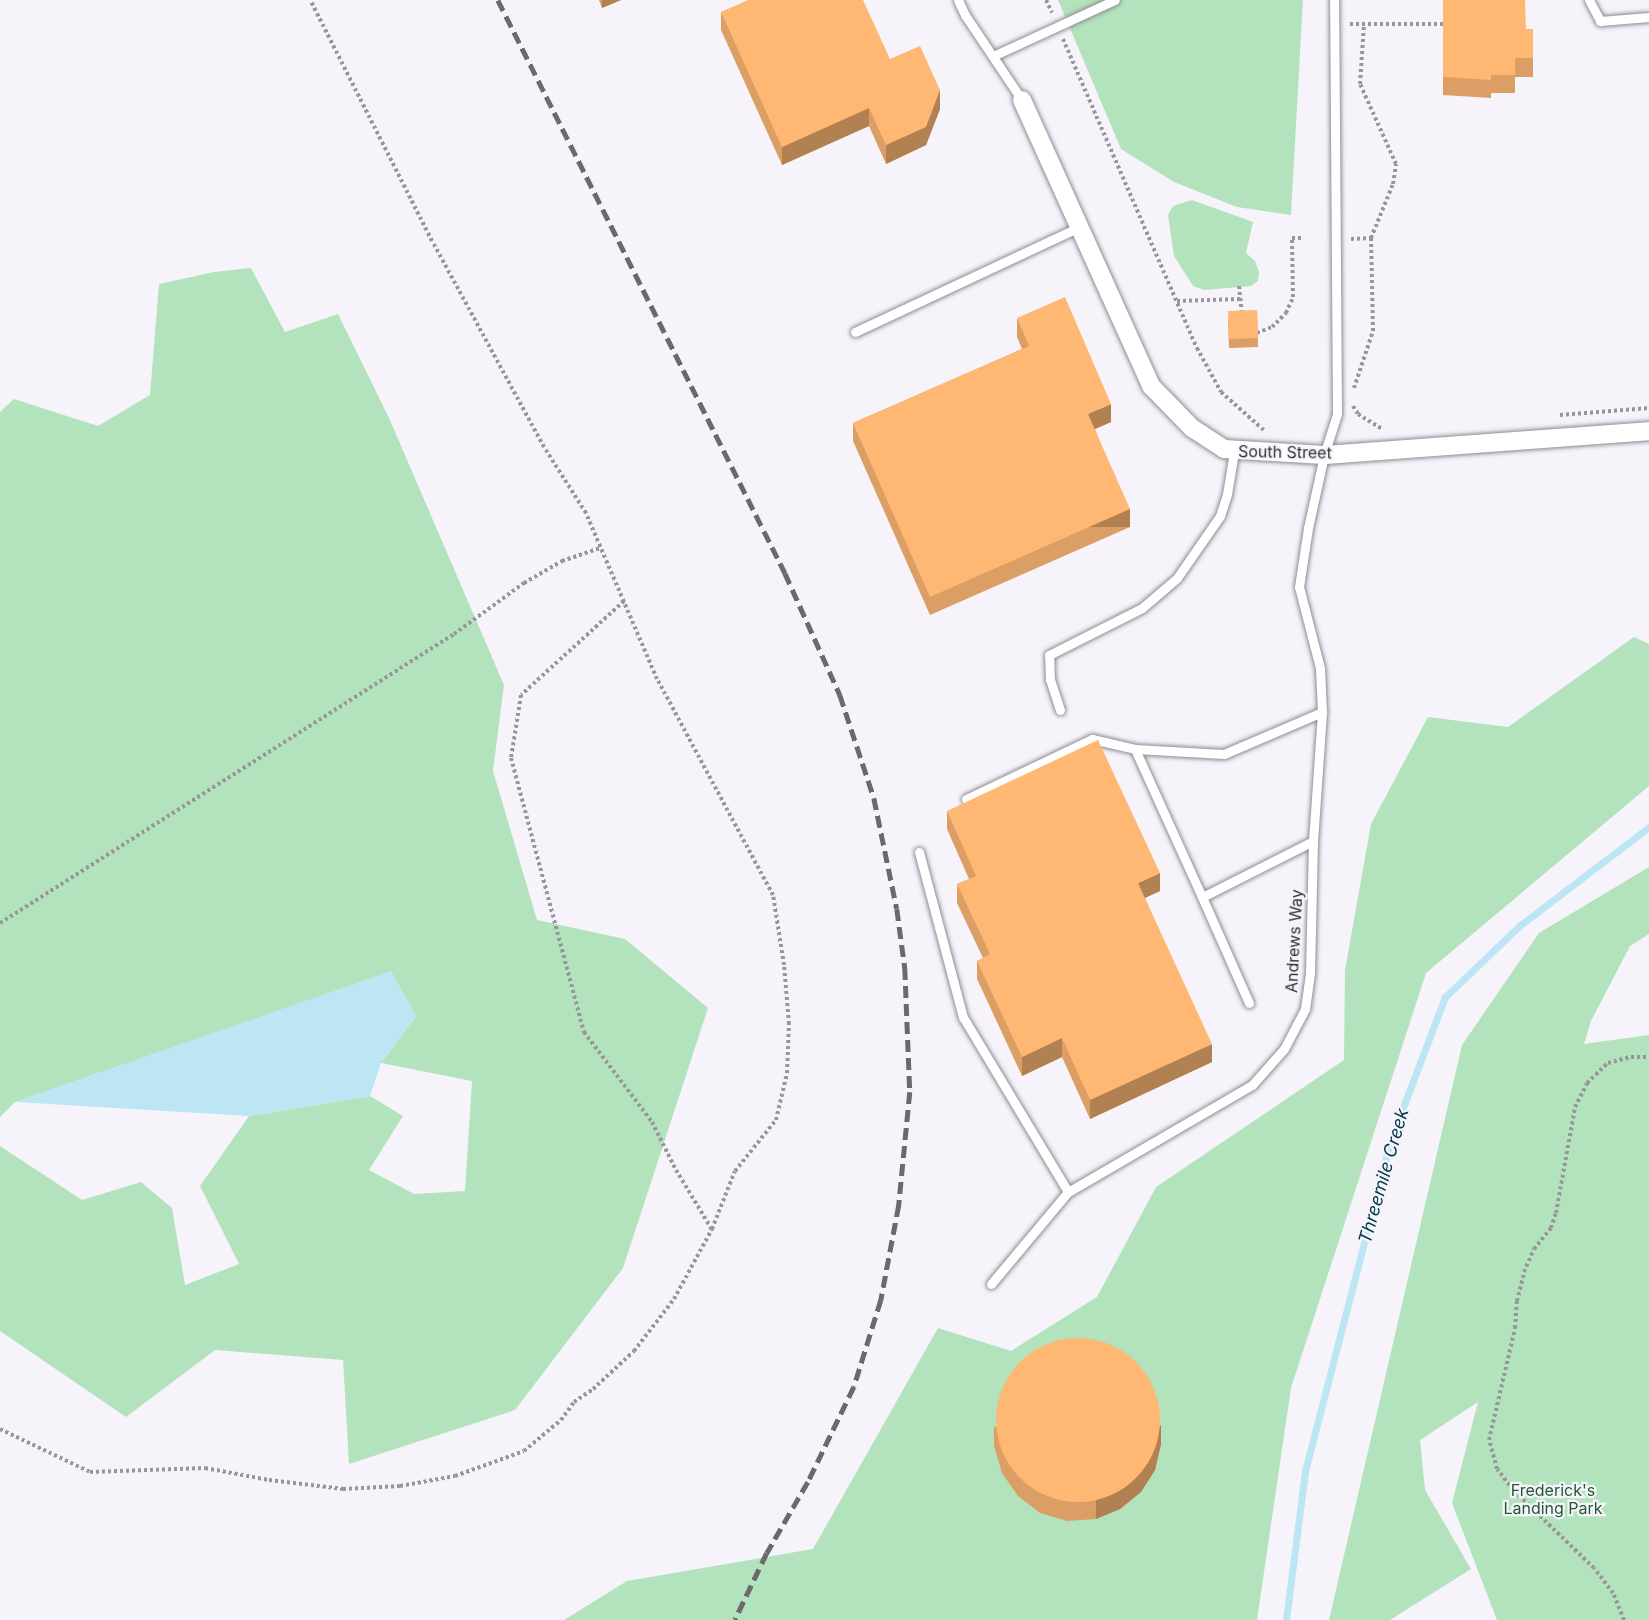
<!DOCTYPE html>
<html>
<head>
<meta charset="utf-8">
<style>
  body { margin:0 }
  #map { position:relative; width:1649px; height:1620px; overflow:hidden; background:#f7f3fb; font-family:Inter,sans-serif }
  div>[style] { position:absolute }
  .green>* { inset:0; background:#b2e3bd }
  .water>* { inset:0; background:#bce6f4 }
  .stream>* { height:7px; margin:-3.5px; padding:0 3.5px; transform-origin:3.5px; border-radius:3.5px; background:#bce6f4 }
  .path>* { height:4px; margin-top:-2px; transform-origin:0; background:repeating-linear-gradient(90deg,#98959b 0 3px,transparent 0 6px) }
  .roads { filter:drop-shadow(0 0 2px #8f8c93) drop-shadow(0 0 2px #8f8c93) }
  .service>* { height:9px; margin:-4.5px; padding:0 4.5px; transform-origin:4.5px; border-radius:4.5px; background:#fff }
  .minor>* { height:18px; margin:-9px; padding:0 9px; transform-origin:9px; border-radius:9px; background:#fff }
  .rail>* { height:4.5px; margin-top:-2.25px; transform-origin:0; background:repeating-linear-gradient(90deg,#6b696e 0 12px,transparent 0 18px) }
  .wall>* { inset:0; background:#db9e64 }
  .shaded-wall>* { inset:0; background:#b28151; transform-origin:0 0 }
  .building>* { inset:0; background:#ffb874; transform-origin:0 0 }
  .round { border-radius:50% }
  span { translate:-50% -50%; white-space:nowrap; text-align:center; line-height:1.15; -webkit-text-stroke:4.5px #f7f3fb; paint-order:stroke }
  .street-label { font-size:16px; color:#313033 }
  .park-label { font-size:16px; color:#205a33 }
  .water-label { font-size:18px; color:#023b4a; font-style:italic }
</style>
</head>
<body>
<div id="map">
  <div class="green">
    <div style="clip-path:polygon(1058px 0,1303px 0,1291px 215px,1237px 207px,1174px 182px,1121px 149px)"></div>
    <div style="clip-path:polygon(1192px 200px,1253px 222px,1246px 253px,1255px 261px,1259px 272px,1258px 281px,1251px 286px,1204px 290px,1193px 286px,1174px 256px,1168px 215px,1173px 206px)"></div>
    <div style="clip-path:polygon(251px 268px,285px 332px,338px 314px,389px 418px,504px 685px,493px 771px,537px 920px,625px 939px,708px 1008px,623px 1268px,515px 1410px,349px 1464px,343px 1360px,215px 1350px,126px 1417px,0 1331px,0 1146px,82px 1200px,141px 1182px,172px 1208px,185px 1285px,239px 1264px,200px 1186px,249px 1116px,370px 1096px,403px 1116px,369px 1170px,414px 1194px,465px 1191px,472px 1081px,381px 1063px,416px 1016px,391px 972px,15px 1102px,0 1117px,0 412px,14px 399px,98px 426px,150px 395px,159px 284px,214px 272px)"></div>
    <div style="clip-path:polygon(1634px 637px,1649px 644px,1649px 786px,1426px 973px,1291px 1388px,1257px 1620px,564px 1620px,627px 1581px,813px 1549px,938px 1328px,1011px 1351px,1097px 1297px,1156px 1187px,1344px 1060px,1345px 970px,1371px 824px,1428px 717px,1508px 727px)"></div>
    <div style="clip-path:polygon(1649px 867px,1649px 934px,1630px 946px,1591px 1021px,1584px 1044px,1649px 1035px,1649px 1620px,1497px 1620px,1452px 1503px,1478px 1402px,1420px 1440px,1425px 1490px,1471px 1569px,1390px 1620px,1329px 1620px,1462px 1045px,1539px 933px)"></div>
  </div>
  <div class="water">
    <div style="clip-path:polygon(391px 971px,416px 1016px,381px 1063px,370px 1096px,249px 1116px,15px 1102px)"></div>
  </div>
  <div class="stream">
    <div style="left:1286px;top:1620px;width:150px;rotate:-82.7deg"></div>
    <div style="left:1305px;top:1471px;width:343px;rotate:-75.5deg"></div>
    <div style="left:1391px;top:1139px;width:152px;rotate:-69.2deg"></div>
    <div style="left:1445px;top:997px;width:103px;rotate:-43.8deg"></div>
    <div style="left:1519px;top:926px;width:163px;rotate:-37.3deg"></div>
  </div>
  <div class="path">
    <div style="left:1046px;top:0;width:14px;rotate:65deg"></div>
    <div style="left:1350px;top:24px;width:93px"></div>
    <div style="left:1063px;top:39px;width:337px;rotate:66.6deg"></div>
    <div style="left:1197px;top:348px;width:50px;rotate:61.4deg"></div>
    <div style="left:1221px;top:392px;width:59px;rotate:41.6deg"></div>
    <div style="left:1351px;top:239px;width:20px;rotate:-3deg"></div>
    <div style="left:1239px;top:286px;width:27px;rotate:84deg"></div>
    <div style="left:1177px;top:301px;width:63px;rotate:-1.8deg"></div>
    <div style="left:1257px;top:333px;width:16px;rotate:-22deg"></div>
    <div style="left:1272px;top:327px;width:20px;rotate:-45deg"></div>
    <div style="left:1286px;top:313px;width:17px;rotate:-66deg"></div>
    <div style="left:1293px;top:297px;width:59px;rotate:-91deg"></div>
    <div style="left:1292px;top:238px;width:9px"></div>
    <div style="left:1354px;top:388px;width:60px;rotate:-71.6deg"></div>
    <div style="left:1373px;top:331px;width:93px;rotate:-91.2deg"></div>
    <div style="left:1371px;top:238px;width:58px;rotate:-67.8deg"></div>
    <div style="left:1393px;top:184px;width:20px;rotate:-81deg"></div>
    <div style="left:1396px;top:164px;width:88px;rotate:-114.2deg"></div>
    <div style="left:1360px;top:84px;width:60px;rotate:-86.2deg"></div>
    <div style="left:1353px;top:406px;width:9px;rotate:58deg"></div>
    <div style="left:1358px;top:414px;width:28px;rotate:32deg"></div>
    <div style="left:1560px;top:415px;width:89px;rotate:-4.5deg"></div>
    <div style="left:624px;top:601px;width:139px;rotate:137.6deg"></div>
    <div style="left:521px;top:695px;width:64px;rotate:99deg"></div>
    <div style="left:511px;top:758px;width:284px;rotate:75.1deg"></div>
    <div style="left:584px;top:1032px;width:113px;rotate:52.9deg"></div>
    <div style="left:652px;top:1122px;width:54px;rotate:63.4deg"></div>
    <div style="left:676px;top:1170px;width:68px;rotate:58.9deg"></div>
    <div style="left:0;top:923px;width:538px;rotate:-32.48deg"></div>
    <div style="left:454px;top:634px;width:87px;rotate:-36.1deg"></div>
    <div style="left:524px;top:583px;width:44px;rotate:-30.1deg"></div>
    <div style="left:562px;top:561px;width:40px;rotate:-18.9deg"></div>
    <div style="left:0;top:1429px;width:100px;rotate:25.5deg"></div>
    <div style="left:90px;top:1472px;width:115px;rotate:-2deg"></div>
    <div style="left:205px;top:1468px;width:65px;rotate:10.6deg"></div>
    <div style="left:269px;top:1480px;width:75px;rotate:6.9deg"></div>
    <div style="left:343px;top:1489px;width:57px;rotate:-3deg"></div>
    <div style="left:400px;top:1486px;width:56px;rotate:-10.3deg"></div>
    <div style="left:455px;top:1476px;width:73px;rotate:-19.9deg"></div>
    <div style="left:524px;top:1451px;width:48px;rotate:-40deg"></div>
    <div style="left:561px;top:1420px;width:22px;rotate:-54deg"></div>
    <div style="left:574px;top:1402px;width:23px;rotate:-34deg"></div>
    <div style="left:593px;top:1389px;width:56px;rotate:-42.8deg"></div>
    <div style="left:634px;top:1351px;width:66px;rotate:-52.4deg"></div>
    <div style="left:674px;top:1299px;width:80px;rotate:-61.5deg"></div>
    <div style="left:712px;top:1229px;width:62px;rotate:-68.4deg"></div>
    <div style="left:735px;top:1171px;width:65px;rotate:-51.2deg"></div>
    <div style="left:776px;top:1120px;width:48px;rotate:-76.8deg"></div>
    <div style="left:787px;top:1073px;width:49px;rotate:-87.7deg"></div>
    <div style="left:789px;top:1024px;width:59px;rotate:-94.8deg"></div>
    <div style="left:784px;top:965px;width:71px;rotate:-98.9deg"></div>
    <div style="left:773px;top:895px;width:245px;rotate:-118.2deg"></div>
    <div style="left:657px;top:679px;width:181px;rotate:-113.2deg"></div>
    <div style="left:586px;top:513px;width:78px;rotate:-122.5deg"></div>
    <div style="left:544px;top:447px;width:234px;rotate:-118.5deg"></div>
    <div style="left:432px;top:241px;width:270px;rotate:-116.8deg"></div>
    <div style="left:1624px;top:1620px;width:29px;rotate:-112deg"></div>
    <div style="left:1613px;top:1593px;width:31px;rotate:-127deg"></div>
    <div style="left:1594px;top:1568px;width:112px;rotate:-136.1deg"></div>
    <div style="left:1513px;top:1490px;width:26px;rotate:-127deg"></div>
    <div style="left:1497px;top:1469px;width:30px;rotate:-105deg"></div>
    <div style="left:1489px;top:1440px;width:115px;rotate:-76.9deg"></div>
    <div style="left:1515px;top:1328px;width:27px;rotate:-86deg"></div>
    <div style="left:1517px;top:1301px;width:30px;rotate:-76deg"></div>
    <div style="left:1524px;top:1272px;width:25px;rotate:-67deg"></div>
    <div style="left:1534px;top:1249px;width:27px;rotate:-51deg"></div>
    <div style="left:1551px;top:1228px;width:16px;rotate:-72deg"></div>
    <div style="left:1556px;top:1213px;width:108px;rotate:-79.8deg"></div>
    <div style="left:1575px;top:1107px;width:27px;rotate:-63deg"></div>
    <div style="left:1587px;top:1083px;width:29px;rotate:-44deg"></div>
    <div style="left:1608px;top:1063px;width:24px;rotate:-15deg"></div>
    <div style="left:1631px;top:1057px;width:18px"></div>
  </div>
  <div class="roads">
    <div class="service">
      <div style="left:958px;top:0;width:17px;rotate:65deg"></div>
      <div style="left:965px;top:15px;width:102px;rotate:56.2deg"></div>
      <div style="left:1589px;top:0;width:24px;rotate:62deg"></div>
      <div style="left:1600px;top:21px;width:49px;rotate:-4.7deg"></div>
      <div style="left:993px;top:56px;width:134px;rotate:-24.7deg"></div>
      <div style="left:855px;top:332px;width:247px;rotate:-25.1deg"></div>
      <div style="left:1060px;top:710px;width:32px;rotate:-108deg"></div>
      <div style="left:1050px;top:680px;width:25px;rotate:-92deg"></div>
      <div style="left:1049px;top:655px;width:104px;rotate:-26.8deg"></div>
      <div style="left:1142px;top:608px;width:46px;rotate:-40.6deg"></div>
      <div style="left:1177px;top:578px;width:75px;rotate:-55.3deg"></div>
      <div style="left:1220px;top:516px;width:23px;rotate:-72deg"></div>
      <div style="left:1227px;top:494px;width:43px;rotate:-80.5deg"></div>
      <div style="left:966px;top:799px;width:140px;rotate:-25.5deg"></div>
      <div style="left:1092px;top:739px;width:44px;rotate:13.1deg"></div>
      <div style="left:1313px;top:841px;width:124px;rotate:153.2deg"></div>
      <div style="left:1202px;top:897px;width:162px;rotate:-114.4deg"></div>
      <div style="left:1135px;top:749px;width:89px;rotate:3.2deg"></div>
      <div style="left:1224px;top:754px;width:107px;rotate:-23.2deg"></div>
      <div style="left:919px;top:852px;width:171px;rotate:75.1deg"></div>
      <div style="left:963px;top:1017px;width:204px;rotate:59deg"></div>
      <div style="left:1202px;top:897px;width:116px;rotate:66.1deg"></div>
      <div style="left:991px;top:1284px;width:120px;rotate:-50.1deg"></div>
      <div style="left:1068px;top:1192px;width:213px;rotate:-30.2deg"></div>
      <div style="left:1252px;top:1085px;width:48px;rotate:-48.4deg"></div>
      <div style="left:1284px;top:1049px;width:45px;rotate:-62.3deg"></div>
      <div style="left:1305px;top:1009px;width:36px;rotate:-82deg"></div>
      <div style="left:1310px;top:973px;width:132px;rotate:-88.7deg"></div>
      <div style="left:1313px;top:841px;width:129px;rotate:-86deg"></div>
      <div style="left:1322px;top:712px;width:44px;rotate:-92.6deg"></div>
      <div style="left:1320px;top:668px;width:84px;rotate:-104.5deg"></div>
      <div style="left:1299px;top:587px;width:60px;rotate:-81.3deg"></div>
      <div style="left:1308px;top:528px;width:75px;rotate:-77.6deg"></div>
      <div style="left:1324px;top:455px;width:43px;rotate:-72.4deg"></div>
      <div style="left:1337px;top:414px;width:414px;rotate:-90.4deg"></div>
    </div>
    <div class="minor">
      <div style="left:1022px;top:100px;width:314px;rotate:65.7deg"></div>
      <div style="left:1151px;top:386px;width:59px;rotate:45.7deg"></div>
      <div style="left:1192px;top:428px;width:38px;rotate:33deg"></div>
      <div style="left:1224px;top:449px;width:100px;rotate:3.4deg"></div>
      <div style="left:1324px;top:455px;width:326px;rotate:-4.2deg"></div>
    </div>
  </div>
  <div class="rail">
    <div style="left:498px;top:0;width:641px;rotate:63.39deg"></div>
    <div style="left:785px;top:573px;width:134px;rotate:65.7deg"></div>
    <div style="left:840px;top:695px;width:108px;rotate:71.7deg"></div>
    <div style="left:874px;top:798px;width:113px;rotate:78.3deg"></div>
    <div style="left:897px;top:909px;width:60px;rotate:82.3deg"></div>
    <div style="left:905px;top:968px;width:124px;rotate:87.7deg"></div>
    <div style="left:910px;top:1092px;width:114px;rotate:95.6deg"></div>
    <div style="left:899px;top:1205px;width:97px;rotate:100.7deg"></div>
    <div style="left:881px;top:1300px;width:91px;rotate:107.2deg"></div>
    <div style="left:854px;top:1387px;width:106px;rotate:115.8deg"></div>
    <div style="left:808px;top:1482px;width:82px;rotate:120deg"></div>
    <div style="left:767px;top:1553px;width:74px;rotate:115.5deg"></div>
  </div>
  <div class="wall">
    <div style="clip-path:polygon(599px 0,621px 0,602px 8px)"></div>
    <div style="clip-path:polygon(1443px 0,1526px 29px,1533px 29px,1533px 77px,1515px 77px,1515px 93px,1491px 93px,1491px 98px,1443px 95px)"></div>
    <div style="clip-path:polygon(721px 12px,890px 59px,940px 109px,926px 145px,886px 164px,869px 126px,782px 165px,721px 30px)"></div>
    <div style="clip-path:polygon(1257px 310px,1258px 347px,1229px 348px,1228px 321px)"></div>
    <div style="clip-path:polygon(1017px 318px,1111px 422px,1095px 429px,1130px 527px,930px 615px,853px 441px,853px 423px,1022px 349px,1017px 337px)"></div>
    <div style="clip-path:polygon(947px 811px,1160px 891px,1145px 898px,1212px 1062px,1090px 1119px,1062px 1057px,1022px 1076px,977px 979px,977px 961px,983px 958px,957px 903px,957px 884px,969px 879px,947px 829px)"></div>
    <div style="clip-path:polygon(994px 1427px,1161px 1444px,1155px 1470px,1141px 1492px,1120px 1509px,1096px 1519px,1067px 1521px,1040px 1513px,1018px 1496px,1002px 1473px,994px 1446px)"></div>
  </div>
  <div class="shaded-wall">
    <div style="clip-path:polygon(602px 0,621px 0,602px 8px)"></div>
    <div style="clip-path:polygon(940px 90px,940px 109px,926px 145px,886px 164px,886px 145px)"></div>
    <div style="clip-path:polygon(869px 108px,869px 126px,782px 165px,782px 147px)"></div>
    <div style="clip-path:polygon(1111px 404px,1111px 422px,1088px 432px,1088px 414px)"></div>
    <div style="left:1130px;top:509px;width:18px;height:219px;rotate:90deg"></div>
    <div style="clip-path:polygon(1160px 873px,1160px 891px,1138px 901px,1138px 883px)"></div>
    <div style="clip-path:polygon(1062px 1038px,1062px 1057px,1022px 1076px,1022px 1057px)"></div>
    <div style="clip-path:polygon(1212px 1044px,1212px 1062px,1090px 1119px,1090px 1100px)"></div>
    <div style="clip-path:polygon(1161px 1425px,1161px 1444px,1155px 1470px,1141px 1492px,1120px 1509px,1096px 1519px,1096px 1501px)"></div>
  </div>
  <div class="building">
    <div style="clip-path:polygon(748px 0,863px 0,890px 59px,920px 46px,940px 90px,926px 127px,886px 145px,869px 108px,782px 147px,721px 12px)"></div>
    <div style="clip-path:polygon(1443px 0,1525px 0,1526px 29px,1533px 29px,1533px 58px,1515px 58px,1515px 75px,1491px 75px,1491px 80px,1443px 77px)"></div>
    <div style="clip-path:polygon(1065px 297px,1111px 404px,1088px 414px,1130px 509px,930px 597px,853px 423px,1029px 346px,1017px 318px)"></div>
    <div style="left:1257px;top:310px;width:28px;height:29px;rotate:88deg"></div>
    <div style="clip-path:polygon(1098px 740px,1160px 873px,1138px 883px,1212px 1044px,1090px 1100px,1062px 1038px,1022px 1057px,977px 961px,990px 954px,957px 884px,976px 876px,947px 811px)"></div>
    <div class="round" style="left:996px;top:1338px;width:164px;height:164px"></div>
  </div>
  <div class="street-label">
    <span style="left:1285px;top:452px;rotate:1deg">South Street</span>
    <span style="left:1294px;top:941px;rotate:-87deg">Andrews Way</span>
  </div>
  <div class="park-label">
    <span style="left:1553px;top:1499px">Frederick's<br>Landing Park</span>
  </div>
  <div class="water-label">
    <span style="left:1384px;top:1176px;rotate:-74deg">Threemile Creek</span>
  </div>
</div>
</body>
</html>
